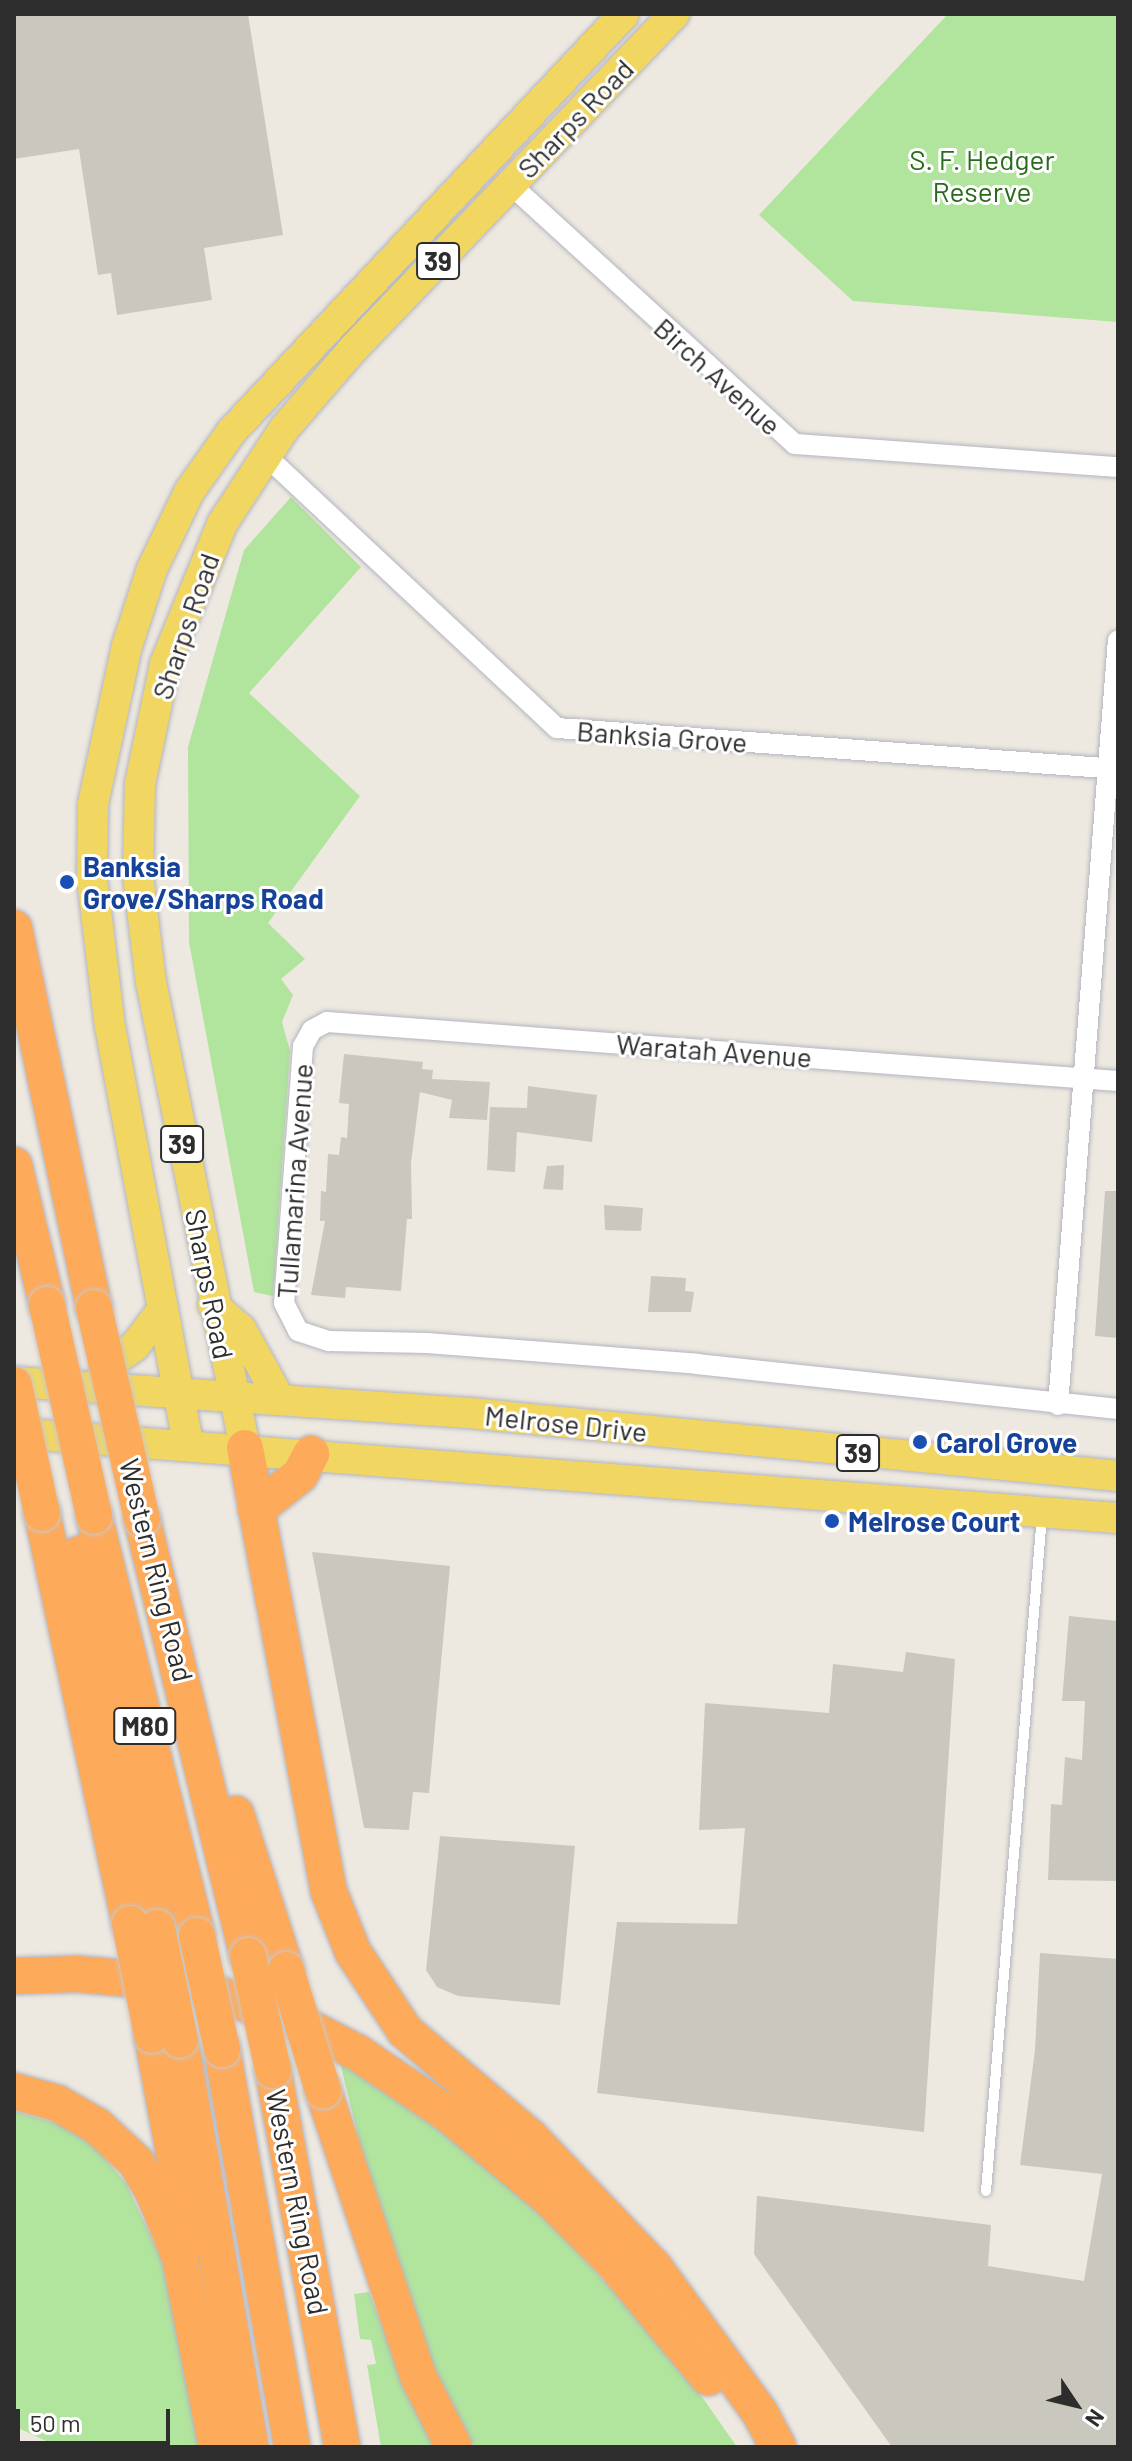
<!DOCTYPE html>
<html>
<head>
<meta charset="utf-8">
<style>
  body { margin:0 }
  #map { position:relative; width:1132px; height:2461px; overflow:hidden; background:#eee9e0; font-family:Barlow,sans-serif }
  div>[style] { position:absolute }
  .green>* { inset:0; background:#b1e49d }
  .building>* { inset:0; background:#cac7be }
  .roads { filter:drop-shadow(0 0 2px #b3b5c0) drop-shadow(0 0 2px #b3b5c0) }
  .service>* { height:10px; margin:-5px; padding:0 5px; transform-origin:5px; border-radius:5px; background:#fff }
  .minor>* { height:20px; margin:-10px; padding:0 10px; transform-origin:10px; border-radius:10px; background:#fff }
  .primary>* { height:30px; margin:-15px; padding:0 15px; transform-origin:15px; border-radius:15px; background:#f1d762 }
  .motorway>* { height:36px; margin:-18px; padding:0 18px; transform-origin:18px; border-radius:18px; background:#feaa5b }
  .bridges { filter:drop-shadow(0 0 2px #c8c8c8) drop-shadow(0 0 2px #c8c8c8) }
  .motorway-bridge>* { height:36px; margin:-18px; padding:0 18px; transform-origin:18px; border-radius:18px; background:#feaa5b }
  .dots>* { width:22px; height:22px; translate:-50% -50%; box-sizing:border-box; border:4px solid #fff; border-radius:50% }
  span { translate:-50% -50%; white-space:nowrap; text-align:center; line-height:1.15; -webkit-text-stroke:6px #fff; paint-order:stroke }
  .shield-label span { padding:2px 6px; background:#fff; border:2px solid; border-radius:6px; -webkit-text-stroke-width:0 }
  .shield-label { font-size:26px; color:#2d2d2d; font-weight:700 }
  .street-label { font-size:28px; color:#2d2d2d }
  .park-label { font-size:28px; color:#286c1b }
  .transit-label { font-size:28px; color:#164399; font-weight:700 }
  .left { translate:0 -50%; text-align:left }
  .frame { position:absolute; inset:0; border:16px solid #2d2d2d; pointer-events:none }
  .north { position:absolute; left:1036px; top:2365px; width:80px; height:80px; -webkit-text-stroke:6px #fff; paint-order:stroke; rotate:125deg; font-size:22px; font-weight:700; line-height:32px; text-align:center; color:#2d2d2d }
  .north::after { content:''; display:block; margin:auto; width:28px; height:36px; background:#2d2d2d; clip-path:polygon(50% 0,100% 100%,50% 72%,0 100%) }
  .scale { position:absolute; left:16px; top:2409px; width:154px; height:36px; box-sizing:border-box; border:4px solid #2d2d2d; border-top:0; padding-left:10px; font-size:24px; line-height:28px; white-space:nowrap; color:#2d2d2d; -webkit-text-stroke:6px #fff; paint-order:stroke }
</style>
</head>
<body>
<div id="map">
  <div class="green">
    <div style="clip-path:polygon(948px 14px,1118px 14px,1118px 322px,853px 301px,759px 215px)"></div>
    <div style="clip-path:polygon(291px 497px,361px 567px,249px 693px,360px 796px,268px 923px,305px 959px,281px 979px,293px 995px,282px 1022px,290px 1051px,273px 1296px,254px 1292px,189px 942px,188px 747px,244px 550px)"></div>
    <div style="clip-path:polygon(340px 2063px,451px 2136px,555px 2227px,677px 2361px,737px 2447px,475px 2447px,437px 2386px,392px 2273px)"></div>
    <div style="clip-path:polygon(14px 2111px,65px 2126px,94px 2146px,126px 2183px,166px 2269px,203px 2447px,59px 2447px,14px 2426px)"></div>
    <div style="clip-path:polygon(369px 2292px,404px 2384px,436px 2447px,381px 2447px,367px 2365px,376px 2364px,371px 2340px,360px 2339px,354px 2294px)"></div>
  </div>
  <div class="building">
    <div style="clip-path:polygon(14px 14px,248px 14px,283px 235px,204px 248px,212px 300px,117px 315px,111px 273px,98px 275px,79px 149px,14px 159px)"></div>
    <div style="clip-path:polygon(344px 1054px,423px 1062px,422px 1069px,433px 1070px,432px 1079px,490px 1082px,487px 1120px,449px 1118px,452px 1100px,420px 1092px,411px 1163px,412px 1219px,407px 1219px,401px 1291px,346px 1287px,345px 1298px,311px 1295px,325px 1221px,320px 1221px,321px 1191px,326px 1192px,328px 1154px,339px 1155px,341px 1137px,347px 1138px,349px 1104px,339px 1103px)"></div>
    <div style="clip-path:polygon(528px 1086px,597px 1095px,592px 1142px,517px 1132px,515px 1172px,487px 1170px,490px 1107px,527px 1108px)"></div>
    <div style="clip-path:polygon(564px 1165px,563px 1190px,543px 1189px,547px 1166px)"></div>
    <div style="clip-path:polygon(1105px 1191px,1118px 1191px,1118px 1338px,1095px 1336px)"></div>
    <div style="clip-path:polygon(604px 1205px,643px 1208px,641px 1231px,605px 1230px)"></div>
    <div style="clip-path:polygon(651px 1276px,686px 1278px,685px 1291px,694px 1292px,691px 1312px,648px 1312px)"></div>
    <div style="clip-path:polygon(312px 1552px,450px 1566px,429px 1793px,413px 1792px,409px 1830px,364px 1828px)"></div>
    <div style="clip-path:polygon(1069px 1616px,1118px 1621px,1118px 1881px,1048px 1880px,1051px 1804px,1062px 1805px,1065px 1757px,1082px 1760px,1085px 1701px,1062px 1701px)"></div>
    <div style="clip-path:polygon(906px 1652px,955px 1659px,924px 2132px,597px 2093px,617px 1922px,737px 1924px,745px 1828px,699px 1830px,705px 1703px,829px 1713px,833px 1664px,903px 1672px)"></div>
    <div style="clip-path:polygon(440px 1836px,575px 1846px,560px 2005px,458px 1996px,437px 1987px,426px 1970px)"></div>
    <div style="clip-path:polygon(1040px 1953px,1118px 1959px,1118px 2447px,892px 2447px,754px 2254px,757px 2196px,991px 2225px,988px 2266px,1084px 2281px,1102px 2174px,1020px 2165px,1035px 2050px)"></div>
  </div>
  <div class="roads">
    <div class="service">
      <div style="left:986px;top:2191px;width:677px;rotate:-85.26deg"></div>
    </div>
    <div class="minor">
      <div style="left:511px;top:185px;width:384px;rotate:42.4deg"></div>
      <div style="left:795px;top:444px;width:324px;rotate:4.1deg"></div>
      <div style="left:265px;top:455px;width:400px;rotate:43.1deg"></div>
      <div style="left:557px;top:728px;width:562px;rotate:4.18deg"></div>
      <div style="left:1118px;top:1081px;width:793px;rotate:-175.73deg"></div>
      <div style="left:327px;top:1022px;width:17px;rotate:152deg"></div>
      <div style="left:312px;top:1030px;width:18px;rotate:119deg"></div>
      <div style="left:303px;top:1046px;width:258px;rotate:94.2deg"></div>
      <div style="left:284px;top:1303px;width:31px;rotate:63deg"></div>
      <div style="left:298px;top:1331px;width:33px;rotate:18deg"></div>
      <div style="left:329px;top:1341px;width:98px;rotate:1.2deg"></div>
      <div style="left:427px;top:1343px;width:271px;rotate:4.4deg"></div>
      <div style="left:697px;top:1364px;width:423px;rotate:6.1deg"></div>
      <div style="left:1058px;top:1405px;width:767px;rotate:-85.52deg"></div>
    </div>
    <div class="primary">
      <div style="left:213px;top:1305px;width:37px;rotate:41deg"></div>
      <div style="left:241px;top:1329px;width:79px;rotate:61.2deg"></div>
      <div style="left:14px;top:1382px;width:466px;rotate:3.9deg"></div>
      <div style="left:479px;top:1414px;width:642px;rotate:5.54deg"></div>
      <div style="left:100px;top:1383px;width:22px;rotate:-63deg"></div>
      <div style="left:110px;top:1363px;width:30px;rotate:-34deg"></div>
      <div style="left:135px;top:1346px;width:46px;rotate:-52.9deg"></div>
      <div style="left:14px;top:1433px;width:1107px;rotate:4.4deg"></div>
      <div style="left:188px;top:1443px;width:423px;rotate:-100.6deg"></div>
      <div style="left:110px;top:1027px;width:150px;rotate:-96.9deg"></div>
      <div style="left:92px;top:878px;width:74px;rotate:-89.2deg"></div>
      <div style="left:93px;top:804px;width:162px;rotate:-77.9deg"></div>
      <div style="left:127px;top:646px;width:81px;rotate:-72deg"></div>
      <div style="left:152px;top:569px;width:85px;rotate:-64.3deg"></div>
      <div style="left:189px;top:492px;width:75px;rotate:-54.8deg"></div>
      <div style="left:232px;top:431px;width:572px;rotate:-46.77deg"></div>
      <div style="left:245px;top:1448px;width:474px;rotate:-101.4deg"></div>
      <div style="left:151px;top:983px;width:108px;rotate:-96.9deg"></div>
      <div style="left:138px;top:876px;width:92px;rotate:-88.8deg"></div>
      <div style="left:140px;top:784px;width:123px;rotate:-78.2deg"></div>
      <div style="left:165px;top:664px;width:151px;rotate:-67.8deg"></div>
      <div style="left:222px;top:524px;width:113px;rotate:-56.9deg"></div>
      <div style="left:284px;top:429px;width:107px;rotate:-49.2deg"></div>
      <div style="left:354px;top:348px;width:463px;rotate:-46.2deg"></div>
    </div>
    <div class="motorway">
      <div style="left:14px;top:928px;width:388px;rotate:78.1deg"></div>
      <div style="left:14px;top:1165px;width:144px;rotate:76.7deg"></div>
      <div style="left:245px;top:1448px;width:452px;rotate:79.3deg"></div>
      <div style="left:329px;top:1892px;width:65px;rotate:68.2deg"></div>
      <div style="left:353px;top:1952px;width:95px;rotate:56.6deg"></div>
      <div style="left:405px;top:2031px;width:164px;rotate:40.3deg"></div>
      <div style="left:530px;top:2137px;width:180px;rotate:46.4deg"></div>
      <div style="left:654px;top:2267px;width:180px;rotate:54deg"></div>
      <div style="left:760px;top:2413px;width:38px;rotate:62deg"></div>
      <div style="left:256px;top:1510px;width:56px;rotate:-38.5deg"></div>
      <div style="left:300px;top:1475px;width:24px;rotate:-62deg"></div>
      <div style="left:42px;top:1513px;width:420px;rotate:77.9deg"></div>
      <div style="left:94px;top:1516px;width:432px;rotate:76.2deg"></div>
      <div style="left:142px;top:1519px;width:450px;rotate:76.4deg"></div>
      <div style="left:79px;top:1554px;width:382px;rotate:78.2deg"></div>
      <div style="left:236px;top:1814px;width:164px;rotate:72.2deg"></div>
      <div style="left:14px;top:1976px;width:63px;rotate:-1.8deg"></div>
      <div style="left:77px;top:1974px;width:111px;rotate:5.1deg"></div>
      <div style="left:188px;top:1984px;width:112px;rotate:18.8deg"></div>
      <div style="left:294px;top:2020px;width:72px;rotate:27.3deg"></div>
      <div style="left:358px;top:2053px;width:109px;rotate:34.1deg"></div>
      <div style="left:448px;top:2114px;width:130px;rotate:39.7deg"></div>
      <div style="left:548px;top:2197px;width:91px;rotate:45deg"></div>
      <div style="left:612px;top:2261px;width:151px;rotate:50.4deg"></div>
      <div style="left:152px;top:2035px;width:208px;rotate:79.4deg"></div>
      <div style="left:180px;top:2040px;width:413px;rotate:80.2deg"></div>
      <div style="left:222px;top:2049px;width:404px;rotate:80deg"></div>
      <div style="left:273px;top:2070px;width:383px;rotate:79.6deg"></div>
      <div style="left:323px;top:2090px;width:304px;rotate:71.6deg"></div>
      <div style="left:419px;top:2378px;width:77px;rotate:63.1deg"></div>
      <div style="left:14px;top:2091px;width:45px;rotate:15.6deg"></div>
      <div style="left:57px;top:2103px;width:46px;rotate:29.9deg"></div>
      <div style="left:97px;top:2126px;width:53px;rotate:42.7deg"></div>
      <div style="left:136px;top:2162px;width:34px;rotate:60deg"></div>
      <div style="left:153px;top:2191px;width:71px;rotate:67.8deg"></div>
      <div style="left:180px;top:2257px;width:194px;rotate:79deg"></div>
    </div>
  </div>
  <div class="bridges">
    <div class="motorway-bridge">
      <div style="left:47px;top:1305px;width:216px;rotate:77.4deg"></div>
      <div style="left:94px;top:1308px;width:216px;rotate:77.2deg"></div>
      <div style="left:14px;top:1385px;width:131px;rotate:77.7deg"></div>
      <div style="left:130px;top:1924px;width:113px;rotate:78.8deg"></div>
      <div style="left:157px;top:1928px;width:114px;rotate:78.4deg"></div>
      <div style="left:197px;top:1936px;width:116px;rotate:77.5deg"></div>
      <div style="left:248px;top:1956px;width:117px;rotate:77.6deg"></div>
      <div style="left:286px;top:1970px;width:126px;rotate:72.9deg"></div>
    </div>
  </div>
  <div class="dots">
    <div style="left:67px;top:882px;background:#1a4fb4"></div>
    <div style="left:920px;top:1442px;background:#1a4fb4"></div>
    <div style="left:832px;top:1521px;background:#1a4fb4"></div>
  </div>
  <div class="shield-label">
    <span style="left:438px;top:261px">39</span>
    <span style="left:182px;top:1144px">39</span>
    <span style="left:858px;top:1453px">39</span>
    <span style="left:145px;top:1726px">M80</span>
  </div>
  <div class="street-label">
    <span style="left:575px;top:118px;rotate:-46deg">Sharps Road</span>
    <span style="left:718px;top:376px;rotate:42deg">Birch Avenue</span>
    <span style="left:185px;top:626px;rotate:-71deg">Sharps Road</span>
    <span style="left:662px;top:736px;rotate:4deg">Banksia Grove</span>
    <span style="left:714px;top:1050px;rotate:4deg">Waratah Avenue</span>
    <span style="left:294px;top:1181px;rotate:-86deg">Tullamarina Avenue</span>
    <span style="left:210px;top:1284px;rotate:79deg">Sharps Road</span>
    <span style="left:566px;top:1423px;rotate:6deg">Melrose Drive</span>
    <span style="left:157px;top:1570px;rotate:76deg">Western Ring Road</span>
    <span style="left:298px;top:2202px;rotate:79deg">Western Ring Road</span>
  </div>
  <div class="park-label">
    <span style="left:982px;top:175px">S. F. Hedger<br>Reserve</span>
  </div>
  <div class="transit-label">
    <span class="left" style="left:83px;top:882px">Banksia<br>Grove/Sharps Road</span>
    <span class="left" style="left:936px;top:1442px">Carol Grove</span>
    <span class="left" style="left:848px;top:1521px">Melrose Court</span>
  </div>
  <div class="frame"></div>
  <div class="north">N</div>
  <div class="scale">50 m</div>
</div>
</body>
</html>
